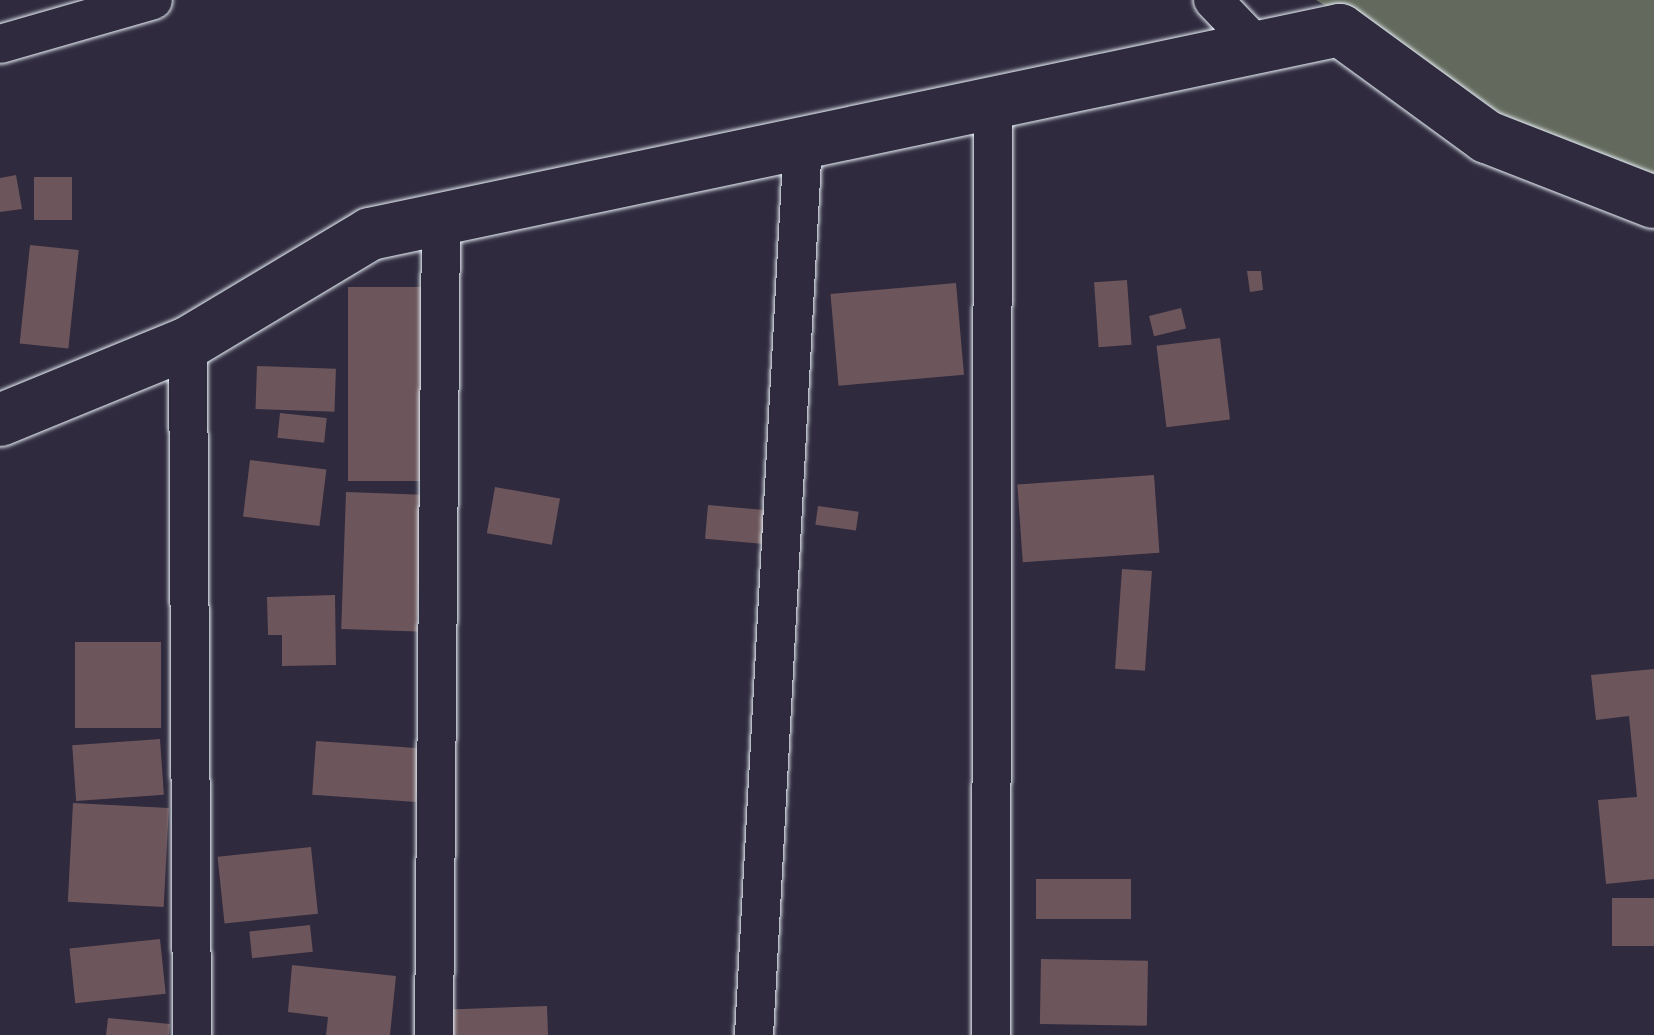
<!DOCTYPE html>
<html>
<head>
<meta charset="utf-8">
<style>
  body { margin:0 }
  #map { position:relative; width:1654px; height:1035px; overflow:hidden; background:#2f2a3d; font-family:Sriracha,sans-serif }
  div>[style] { position:absolute }
  .green>* { inset:0; background:#63695c }
  .building>* { inset:0; background:#6c555b; transform-origin:0 0 }
  .roads { filter:drop-shadow(0 0 2px #e8f1f8) drop-shadow(0 0 2px #e8f1f8) }
  .minor>* { height:38px; margin:-19px; padding:0 19px; transform-origin:19px; border-radius:19px; background:#2f2a3d }
  .secondary>* { height:52px; margin:-26px; padding:0 26px; transform-origin:26px; border-radius:26px; background:#2f2a3d }
  span { translate:-50% -50%; white-space:nowrap; text-align:center; line-height:1.15; -webkit-text-stroke:9px #2f2a3d; paint-order:stroke }
</style>
</head>
<body>
<div id="map">
  <div class="green">
    <div style="clip-path:polygon(1316px 0,1654px 0,1654px 174px,1557px 148px)"></div>
  </div>
  <div class="building">
    <div style="clip-path:polygon(16px 175px,22px 209px,0 212px,0 178px)"></div>
    <div style="left:34px;top:177px;width:38px;height:43px"></div>
    <div style="left:30px;top:245px;width:49px;height:99px;rotate:6deg"></div>
    <div style="clip-path:polygon(1247px 271px,1261px 271px,1263px 290px,1250px 292px)"></div>
    <div style="left:1127px;top:280px;width:65px;height:33px;rotate:86deg"></div>
    <div style="left:956px;top:283px;width:92px;height:126px;rotate:85deg"></div>
    <div style="left:348px;top:287px;width:79px;height:194px"></div>
    <div style="left:1181px;top:308px;width:21px;height:33px;rotate:76deg"></div>
    <div style="left:1220px;top:338px;width:82px;height:64px;rotate:83deg"></div>
    <div style="left:257px;top:366px;width:79px;height:43px;rotate:2deg"></div>
    <div style="left:280px;top:413px;width:47px;height:25px;rotate:6deg"></div>
    <div style="left:250px;top:460px;width:77px;height:57px;rotate:7deg"></div>
    <div style="left:1154px;top:475px;width:78px;height:137px;rotate:86deg"></div>
    <div style="left:495px;top:487px;width:66px;height:47px;rotate:10deg"></div>
    <div style="left:346px;top:492px;width:76px;height:137px;rotate:2deg"></div>
    <div style="left:708px;top:505px;width:65px;height:34px;rotate:5deg"></div>
    <div style="left:818px;top:506px;width:41px;height:19px;rotate:8deg"></div>
    <div style="left:1122px;top:569px;width:30px;height:100px;rotate:4deg"></div>
    <div style="clip-path:polygon(335px 595px,336px 665px,282px 666px,282px 635px,268px 635px,267px 597px)"></div>
    <div style="left:161px;top:642px;width:86px;height:86px;rotate:90deg"></div>
    <div style="clip-path:polygon(1654px 669px,1654px 879px,1606px 884px,1598px 800px,1637px 797px,1629px 716px,1596px 720px,1591px 675px)"></div>
    <div style="left:160px;top:739px;width:56px;height:88px;rotate:86deg"></div>
    <div style="left:316px;top:741px;width:104px;height:54px;rotate:4deg"></div>
    <div style="left:73px;top:803px;width:96px;height:99px;rotate:3deg"></div>
    <div style="left:311px;top:847px;width:67px;height:94px;rotate:84deg"></div>
    <div style="left:1131px;top:879px;width:40px;height:95px;rotate:90deg"></div>
    <div style="left:1654px;top:898px;width:48px;height:42px;rotate:90deg"></div>
    <div style="left:310px;top:925px;width:27px;height:61px;rotate:84deg"></div>
    <div style="left:160px;top:939px;width:55px;height:91px;rotate:84deg"></div>
    <div style="left:1041px;top:959px;width:107px;height:65px;rotate:1deg"></div>
    <div style="clip-path:polygon(292px 965px,396px 976px,390px 1035px,326px 1035px,328px 1017px,288px 1012px)"></div>
    <div style="left:547px;top:1006px;width:29px;height:98px;rotate:88deg"></div>
    <div style="clip-path:polygon(108px 1018px,170px 1024px,169px 1035px,106px 1035px)"></div>
  </div>
  <div class="roads">
    <div class="minor">
      <div style="left:1213px;top:0;width:66px;rotate:46.2deg"></div>
      <div style="left:0;top:44px;width:159px;rotate:-16deg"></div>
      <div style="left:188px;top:343px;width:692px;rotate:89.67deg"></div>
      <div style="left:434px;top:1035px;width:817px;rotate:-89.51deg"></div>
      <div style="left:754px;top:1035px;width:893px;rotate:-86.86deg"></div>
      <div style="left:991px;top:1035px;width:935px;rotate:-89.88deg"></div>
    </div>
    <div class="secondary">
      <div style="left:0;top:420px;width:203px;rotate:-22.3deg"></div>
      <div style="left:188px;top:343px;width:212px;rotate:-30.9deg"></div>
      <div style="left:370px;top:234px;width:991px;rotate:-11.88deg"></div>
      <div style="left:1340px;top:30px;width:182px;rotate:36.1deg"></div>
      <div style="left:1487px;top:137px;width:179px;rotate:21.3deg"></div>
    </div>
  </div>
</div>
</body>
</html>
